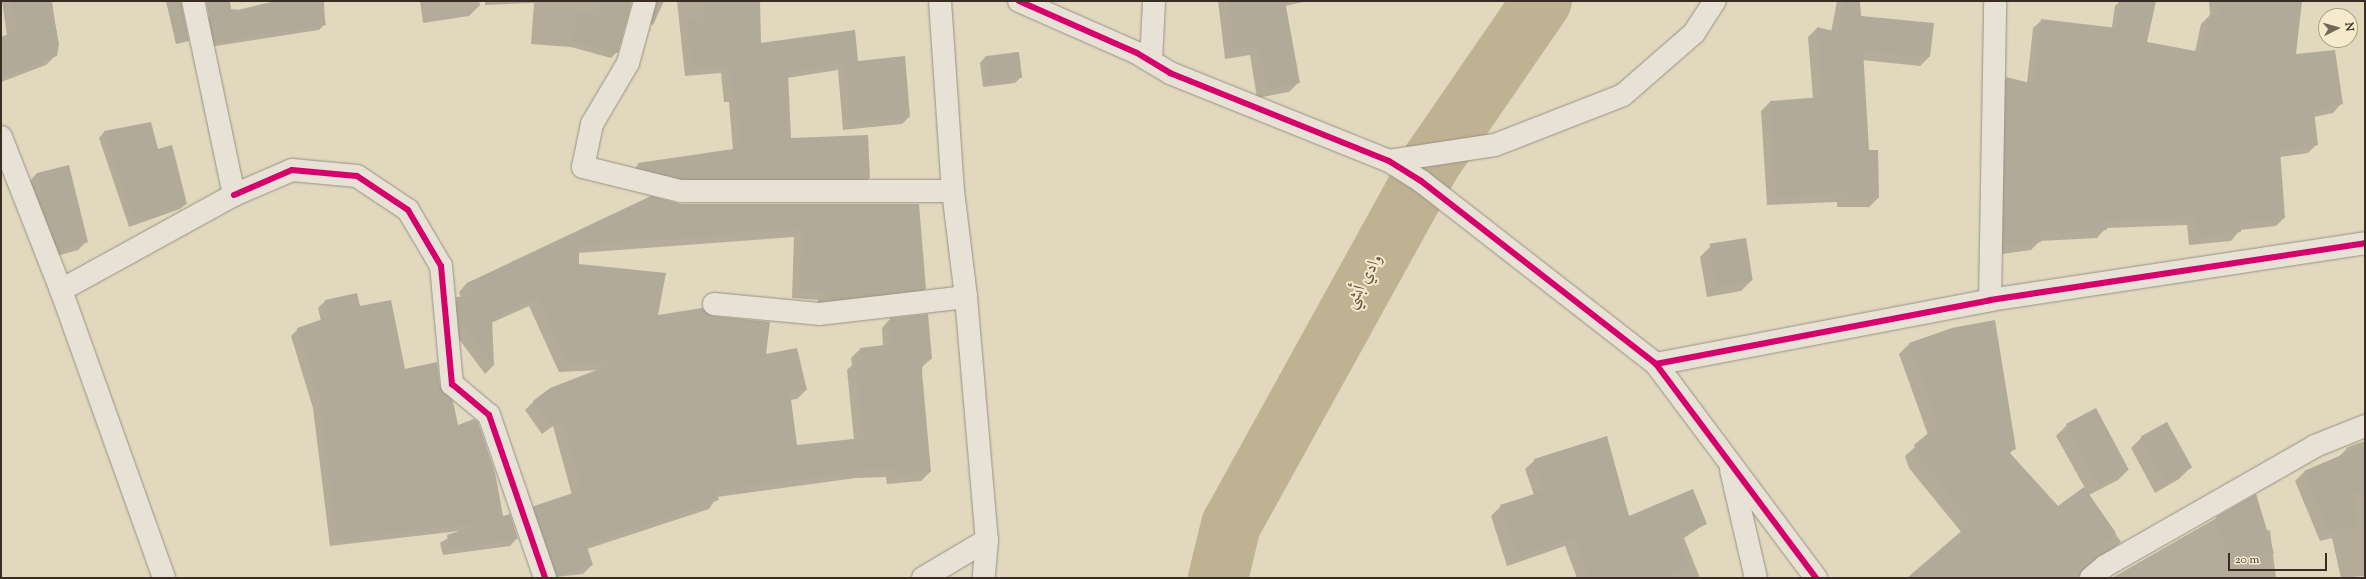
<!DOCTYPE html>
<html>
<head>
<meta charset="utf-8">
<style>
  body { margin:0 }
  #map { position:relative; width:2366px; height:579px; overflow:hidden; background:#e1d8be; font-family:"Sorts Mill Goudy",Amiri,serif }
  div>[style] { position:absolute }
  .shadow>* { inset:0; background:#0003 }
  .river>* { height:60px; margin:-30px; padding:0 30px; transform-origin:30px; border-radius:30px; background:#bfb293 }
  .building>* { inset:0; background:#b1aa99; transform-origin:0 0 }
  .roads { filter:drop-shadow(0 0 1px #989182) drop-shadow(0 0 1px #989182) }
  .street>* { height:22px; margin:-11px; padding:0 11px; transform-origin:11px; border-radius:11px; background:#e7e2d5 }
  .cycleway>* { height:6px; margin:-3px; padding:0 3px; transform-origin:3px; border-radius:3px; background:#d6006c }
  span { translate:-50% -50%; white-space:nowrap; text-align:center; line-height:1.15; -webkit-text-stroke:4px #f5eacc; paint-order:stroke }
  .water-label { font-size:17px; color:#5d4f3f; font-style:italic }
  .frame { position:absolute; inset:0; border:2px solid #392c23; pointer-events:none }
  .north { position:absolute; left:2318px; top:8px; width:40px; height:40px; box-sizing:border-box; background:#f5eacc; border:1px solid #aa9e88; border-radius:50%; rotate:84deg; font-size:11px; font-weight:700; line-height:16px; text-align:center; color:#392c23 }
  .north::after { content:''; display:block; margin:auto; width:14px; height:18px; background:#746859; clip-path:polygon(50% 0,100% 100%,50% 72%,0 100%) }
  .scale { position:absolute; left:2228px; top:553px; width:99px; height:18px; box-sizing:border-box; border:2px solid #392c23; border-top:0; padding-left:5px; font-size:12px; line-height:14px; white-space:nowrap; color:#392c23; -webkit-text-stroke:3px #f5eacc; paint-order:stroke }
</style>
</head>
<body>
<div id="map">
  <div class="shadow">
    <div style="clip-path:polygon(2px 1px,52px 1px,58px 44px,56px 55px,46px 65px,1px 82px,1px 39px,7px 36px)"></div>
    <div style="clip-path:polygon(275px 1px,324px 1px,325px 24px,319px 30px,209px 47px,204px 22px,209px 17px)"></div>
    <div style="clip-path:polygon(420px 1px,479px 1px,480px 5px,469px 16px,423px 23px)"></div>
    <div style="clip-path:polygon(485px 1px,632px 1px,617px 52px,611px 58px,571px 47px,531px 44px,534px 3px,485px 5px)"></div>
    <div style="clip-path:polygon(650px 1px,664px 1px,653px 25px,648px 23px)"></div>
    <div style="clip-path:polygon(677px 1px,759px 1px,760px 44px,857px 62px,909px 117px,902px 124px,843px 130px,838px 70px,787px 78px,790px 139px,867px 136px,869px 178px,861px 186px,674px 186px,631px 172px,639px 164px,733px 150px,729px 102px,724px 102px,721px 73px,685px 76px)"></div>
    <div style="clip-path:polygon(1218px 1px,1308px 1px,1285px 6px,1299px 82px,1289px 92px,1257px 98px,1250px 55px,1225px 59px)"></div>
    <div style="clip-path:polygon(1837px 1px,1859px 1px,1860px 17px,1929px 57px,1920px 66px,1862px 60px,1868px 151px,1878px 198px,1869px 207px,1837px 207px,1837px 202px,1767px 205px,1761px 111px,1770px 102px,1813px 99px,1808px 37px,1817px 28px,1831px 32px)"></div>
    <div style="clip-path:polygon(2120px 1px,2142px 1px,2146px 43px,2195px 52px,2201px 24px,2210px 15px,2209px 1px,2301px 1px,2295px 55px,2341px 104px,2333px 113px,2314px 117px,2317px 144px,2308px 153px,2280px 157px,2284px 218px,2276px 226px,2240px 230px,2231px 241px,2189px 245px,2187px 225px,2106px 228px,2097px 238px,2040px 241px,2031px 250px,1995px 255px,1998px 86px,2007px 78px,2027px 83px,2033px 28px,2042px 20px,2100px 109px,2115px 6px)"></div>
    <div style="clip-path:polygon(985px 57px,1021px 77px,1015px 83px,983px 87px,980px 63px)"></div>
    <div style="clip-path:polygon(104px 132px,157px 151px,186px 204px,180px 209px,129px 227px,99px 138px)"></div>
    <div style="clip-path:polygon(37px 173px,87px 241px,78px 250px,50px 258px,29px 182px)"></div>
    <div style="clip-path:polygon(681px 204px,918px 204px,925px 289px,916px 298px,818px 307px,818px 300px,792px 298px,794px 237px,578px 253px,578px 265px,657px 316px,764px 355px,806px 390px,797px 399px,790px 400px,796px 446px,854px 440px,847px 370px,852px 365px,851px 358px,860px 349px,883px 346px,882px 328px,890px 319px,931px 359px,921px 368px,930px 472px,921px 481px,887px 484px,886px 477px,856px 478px,717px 497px,709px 509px,587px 549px,592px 565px,583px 574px,546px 578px,525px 516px,534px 507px,572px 495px,553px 426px,542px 434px,525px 410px,534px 401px,600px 370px,559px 372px,529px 306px,491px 323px,493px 366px,485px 374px,450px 327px,448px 307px,461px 298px,459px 292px,467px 283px)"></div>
    <div style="clip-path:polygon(1711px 246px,1752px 280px,1741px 291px,1707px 297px,1700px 257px)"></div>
    <div style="clip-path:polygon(325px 301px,359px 307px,404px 371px,439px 386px,502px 518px,517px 538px,510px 546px,443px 555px,440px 543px,459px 531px,330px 546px,313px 408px,291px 336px,298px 329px,321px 321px,318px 308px)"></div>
    <div style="clip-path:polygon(1909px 344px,2014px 449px,2009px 454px,2057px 507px,2085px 488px,2056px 436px,2066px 426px,2096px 410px,2128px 470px,2118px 480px,2089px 495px,2121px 542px,2078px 578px,1908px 578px,1962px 533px,1909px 468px,1905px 456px,1928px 435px,1899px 354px)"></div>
    <div style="clip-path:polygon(2142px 437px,2190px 468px,2179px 479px,2155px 493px,2131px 448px)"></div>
    <div style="clip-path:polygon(2365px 441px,2365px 576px,2341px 578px,2332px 538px,2320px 541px,2295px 481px,2304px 472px,2339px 457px,2348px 447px)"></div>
    <div style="clip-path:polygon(1535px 460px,1629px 517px,1705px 524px,1684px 538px,1700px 578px,1577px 578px,1565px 546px,1507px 566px,1491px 516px,1501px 506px,1534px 495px,1525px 469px)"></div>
    <div style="clip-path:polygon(2255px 496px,2266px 531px,2270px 530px,2276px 578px,2112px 578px)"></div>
  </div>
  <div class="river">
    <div style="left:1218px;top:578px;width:55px;rotate:-76.2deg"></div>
    <div style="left:1231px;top:525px;width:416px;rotate:-61.1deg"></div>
    <div style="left:1432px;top:161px;width:194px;rotate:-55.5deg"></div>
  </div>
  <div class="building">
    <div style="clip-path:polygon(12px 1px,51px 1px,59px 44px,57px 56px,1px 77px,1px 37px,16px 31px)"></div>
    <div style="clip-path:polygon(166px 1px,181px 1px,189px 41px,176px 44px)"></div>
    <div style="clip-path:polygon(206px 1px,230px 1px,231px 9px,241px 10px,282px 1px,321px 1px,326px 25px,214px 42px)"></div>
    <div style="clip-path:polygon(600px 1px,632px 1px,618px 53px,573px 41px,579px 11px,598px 16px)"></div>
    <div style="clip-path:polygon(704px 1px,760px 1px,761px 43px,855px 30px,858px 61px,905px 56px,910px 117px,850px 123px,845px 63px,788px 72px,791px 138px,868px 135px,870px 178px,683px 178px,637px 167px,638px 163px,740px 148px,736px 94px,732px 95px,729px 66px,692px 68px,687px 17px,703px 24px)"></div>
    <div style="clip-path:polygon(1229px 1px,1285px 1px,1300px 83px,1267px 88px,1259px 46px,1234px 49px)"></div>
    <div style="clip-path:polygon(1844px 1px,1860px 1px,1861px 16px,1934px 23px,1930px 57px,1863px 50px,1869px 150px,1878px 150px,1879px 198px,1846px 199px,1846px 193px,1776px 197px,1770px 101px,1822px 97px,1817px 27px,1838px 32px)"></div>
    <div style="clip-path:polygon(2123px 1px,2156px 1px,2147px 42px,2201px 52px,2210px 14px,2219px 16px,2217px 1px,2302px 1px,2296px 54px,2335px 50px,2343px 104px,2314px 111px,2318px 145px,2280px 150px,2285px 218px,2240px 223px,2241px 232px,2198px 237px,2195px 217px,2106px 220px,2107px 230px,2040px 234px,2041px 242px,2003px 247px,2006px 77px,2034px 84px,2041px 19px,2117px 28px)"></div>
    <div style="left:1019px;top:52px;width:26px;height:34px;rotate:83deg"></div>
    <div style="clip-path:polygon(151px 122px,158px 149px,172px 145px,187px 204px,135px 222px,104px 131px)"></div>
    <div style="clip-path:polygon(69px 165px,88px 242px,59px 250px,38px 196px,42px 195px,37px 173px)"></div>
    <div style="clip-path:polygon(651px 196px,681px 204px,919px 204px,926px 289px,827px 299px,826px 291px,800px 290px,803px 229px,579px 245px,579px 264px,666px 273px,658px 315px,702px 308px,713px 316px,770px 322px,766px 354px,797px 348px,807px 390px,790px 392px,797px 445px,863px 438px,856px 360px,861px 360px,860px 348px,892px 344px,890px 318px,928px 314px,932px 359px,923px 360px,922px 372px,931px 472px,896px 475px,895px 468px,866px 470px,716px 490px,719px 500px,586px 544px,593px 565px,557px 576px,534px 506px,582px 490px,562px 418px,552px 426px,533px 401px,550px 388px,620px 361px,568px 363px,538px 297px,492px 318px,494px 366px,458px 317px,456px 297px,473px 296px,467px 283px)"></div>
    <div style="left:1746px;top:238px;width:43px;height:37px;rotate:81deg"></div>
    <div style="clip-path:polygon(357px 293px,360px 306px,391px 300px,405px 369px,437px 362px,440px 386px,453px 401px,458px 425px,474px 419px,478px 422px,495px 472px,503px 516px,510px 514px,518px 539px,450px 548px,447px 535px,487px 522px,337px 540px,320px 400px,297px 328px,329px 317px,325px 300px)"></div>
    <div style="clip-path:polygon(1995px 320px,2016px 449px,2009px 452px,2058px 506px,2084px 487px,2116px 533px,2066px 578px,1907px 578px,1972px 522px,1919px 457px,1914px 445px,1938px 425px,1909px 343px,1952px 328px)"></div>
    <div style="left:2096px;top:408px;width:70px;height:34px;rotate:62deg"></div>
    <div style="left:2167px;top:422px;width:52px;height:30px;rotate:61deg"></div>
    <div style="clip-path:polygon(1607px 436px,1629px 516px,1693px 489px,1707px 524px,1678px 536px,1689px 566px,1658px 578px,1590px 578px,1574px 538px,1517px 557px,1500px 505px,1544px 491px,1534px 459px)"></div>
    <div style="clip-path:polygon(2365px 445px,2365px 492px,2353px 494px,2358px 526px,2329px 532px,2304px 471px)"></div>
    <div style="clip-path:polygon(2256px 494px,2274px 553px,2226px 558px,2224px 538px,2219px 541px,2216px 517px)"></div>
  </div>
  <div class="roads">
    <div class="street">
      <div style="left:645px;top:1px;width:64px;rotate:105.3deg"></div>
      <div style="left:628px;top:63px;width:71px;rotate:120.5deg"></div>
      <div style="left:592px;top:124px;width:44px;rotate:101.8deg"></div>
      <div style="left:583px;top:167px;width:101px;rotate:13.8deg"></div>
      <div style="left:681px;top:191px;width:272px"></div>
      <div style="left:940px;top:1px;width:190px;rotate:86.1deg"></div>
      <div style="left:953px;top:191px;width:107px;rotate:83deg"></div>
      <div style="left:966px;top:297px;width:244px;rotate:85.1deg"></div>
      <div style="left:987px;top:540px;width:38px;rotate:95deg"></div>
      <div style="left:1019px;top:1px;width:129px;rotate:23.8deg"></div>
      <div style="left:1137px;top:53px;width:39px;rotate:31deg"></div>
      <div style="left:1170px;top:73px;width:236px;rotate:21.9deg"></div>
      <div style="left:1389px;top:161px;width:38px;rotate:32deg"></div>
      <div style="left:1421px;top:181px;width:298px;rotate:37.9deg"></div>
      <div style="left:1151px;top:61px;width:60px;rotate:-87.1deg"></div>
      <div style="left:1px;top:137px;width:164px;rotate:68.6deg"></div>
      <div style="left:61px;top:290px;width:306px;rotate:70.3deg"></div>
      <div style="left:1389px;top:161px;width:107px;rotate:-8.6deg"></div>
      <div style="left:1495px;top:145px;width:137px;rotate:-21.3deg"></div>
      <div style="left:1623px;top:95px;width:94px;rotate:-41.1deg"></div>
      <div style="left:1694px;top:33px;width:38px;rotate:-57deg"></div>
      <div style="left:234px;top:195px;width:63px;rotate:-23.3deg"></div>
      <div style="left:292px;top:170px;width:65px;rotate:5.3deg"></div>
      <div style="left:357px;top:176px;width:61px;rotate:33.7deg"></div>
      <div style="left:408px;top:210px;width:65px;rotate:59.5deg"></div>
      <div style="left:441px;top:266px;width:119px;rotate:84.7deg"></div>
      <div style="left:452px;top:384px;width:48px;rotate:40deg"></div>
      <div style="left:489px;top:415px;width:172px;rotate:71deg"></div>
      <div style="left:61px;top:290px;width:197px;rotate:-28.8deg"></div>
      <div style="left:234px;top:195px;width:198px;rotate:-101.9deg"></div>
      <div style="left:1990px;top:300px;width:299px;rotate:-89deg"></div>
      <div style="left:714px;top:304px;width:105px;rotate:5.4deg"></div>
      <div style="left:819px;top:314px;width:148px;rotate:-6.6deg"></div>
      <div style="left:1731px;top:470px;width:111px;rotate:77deg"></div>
      <div style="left:923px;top:578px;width:74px;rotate:-30.7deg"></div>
      <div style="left:1816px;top:578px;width:267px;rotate:-126.8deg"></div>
      <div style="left:1656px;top:364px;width:340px;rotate:-10.8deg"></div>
      <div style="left:1990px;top:300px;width:379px;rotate:-8.6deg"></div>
      <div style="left:2091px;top:578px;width:18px;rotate:-41deg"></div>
      <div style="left:2105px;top:566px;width:242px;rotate:-29.7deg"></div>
      <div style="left:2315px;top:446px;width:54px;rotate:-21.8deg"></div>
    </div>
  </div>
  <div class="cycleway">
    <div style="left:1019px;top:1px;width:129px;rotate:23.8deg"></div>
    <div style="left:1137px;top:53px;width:39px;rotate:31deg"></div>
    <div style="left:1170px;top:73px;width:236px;rotate:21.9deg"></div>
    <div style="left:1389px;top:161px;width:38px;rotate:32deg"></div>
    <div style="left:1421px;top:181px;width:298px;rotate:37.9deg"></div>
    <div style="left:234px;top:195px;width:63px;rotate:-23.3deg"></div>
    <div style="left:292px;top:170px;width:65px;rotate:5.3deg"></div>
    <div style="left:357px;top:176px;width:61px;rotate:33.7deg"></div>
    <div style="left:408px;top:210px;width:65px;rotate:59.5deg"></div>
    <div style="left:441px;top:266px;width:119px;rotate:84.7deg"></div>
    <div style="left:452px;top:384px;width:48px;rotate:40deg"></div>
    <div style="left:489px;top:415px;width:172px;rotate:71deg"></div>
    <div style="left:1816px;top:578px;width:267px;rotate:-126.8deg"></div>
    <div style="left:1656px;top:364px;width:340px;rotate:-10.8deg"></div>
    <div style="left:1990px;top:300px;width:379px;rotate:-8.6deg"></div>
  </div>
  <div class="water-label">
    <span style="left:1365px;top:282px;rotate:-61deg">وادي أبشي</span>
  </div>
  <div class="frame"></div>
  <div class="north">N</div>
  <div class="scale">20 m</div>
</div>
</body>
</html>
